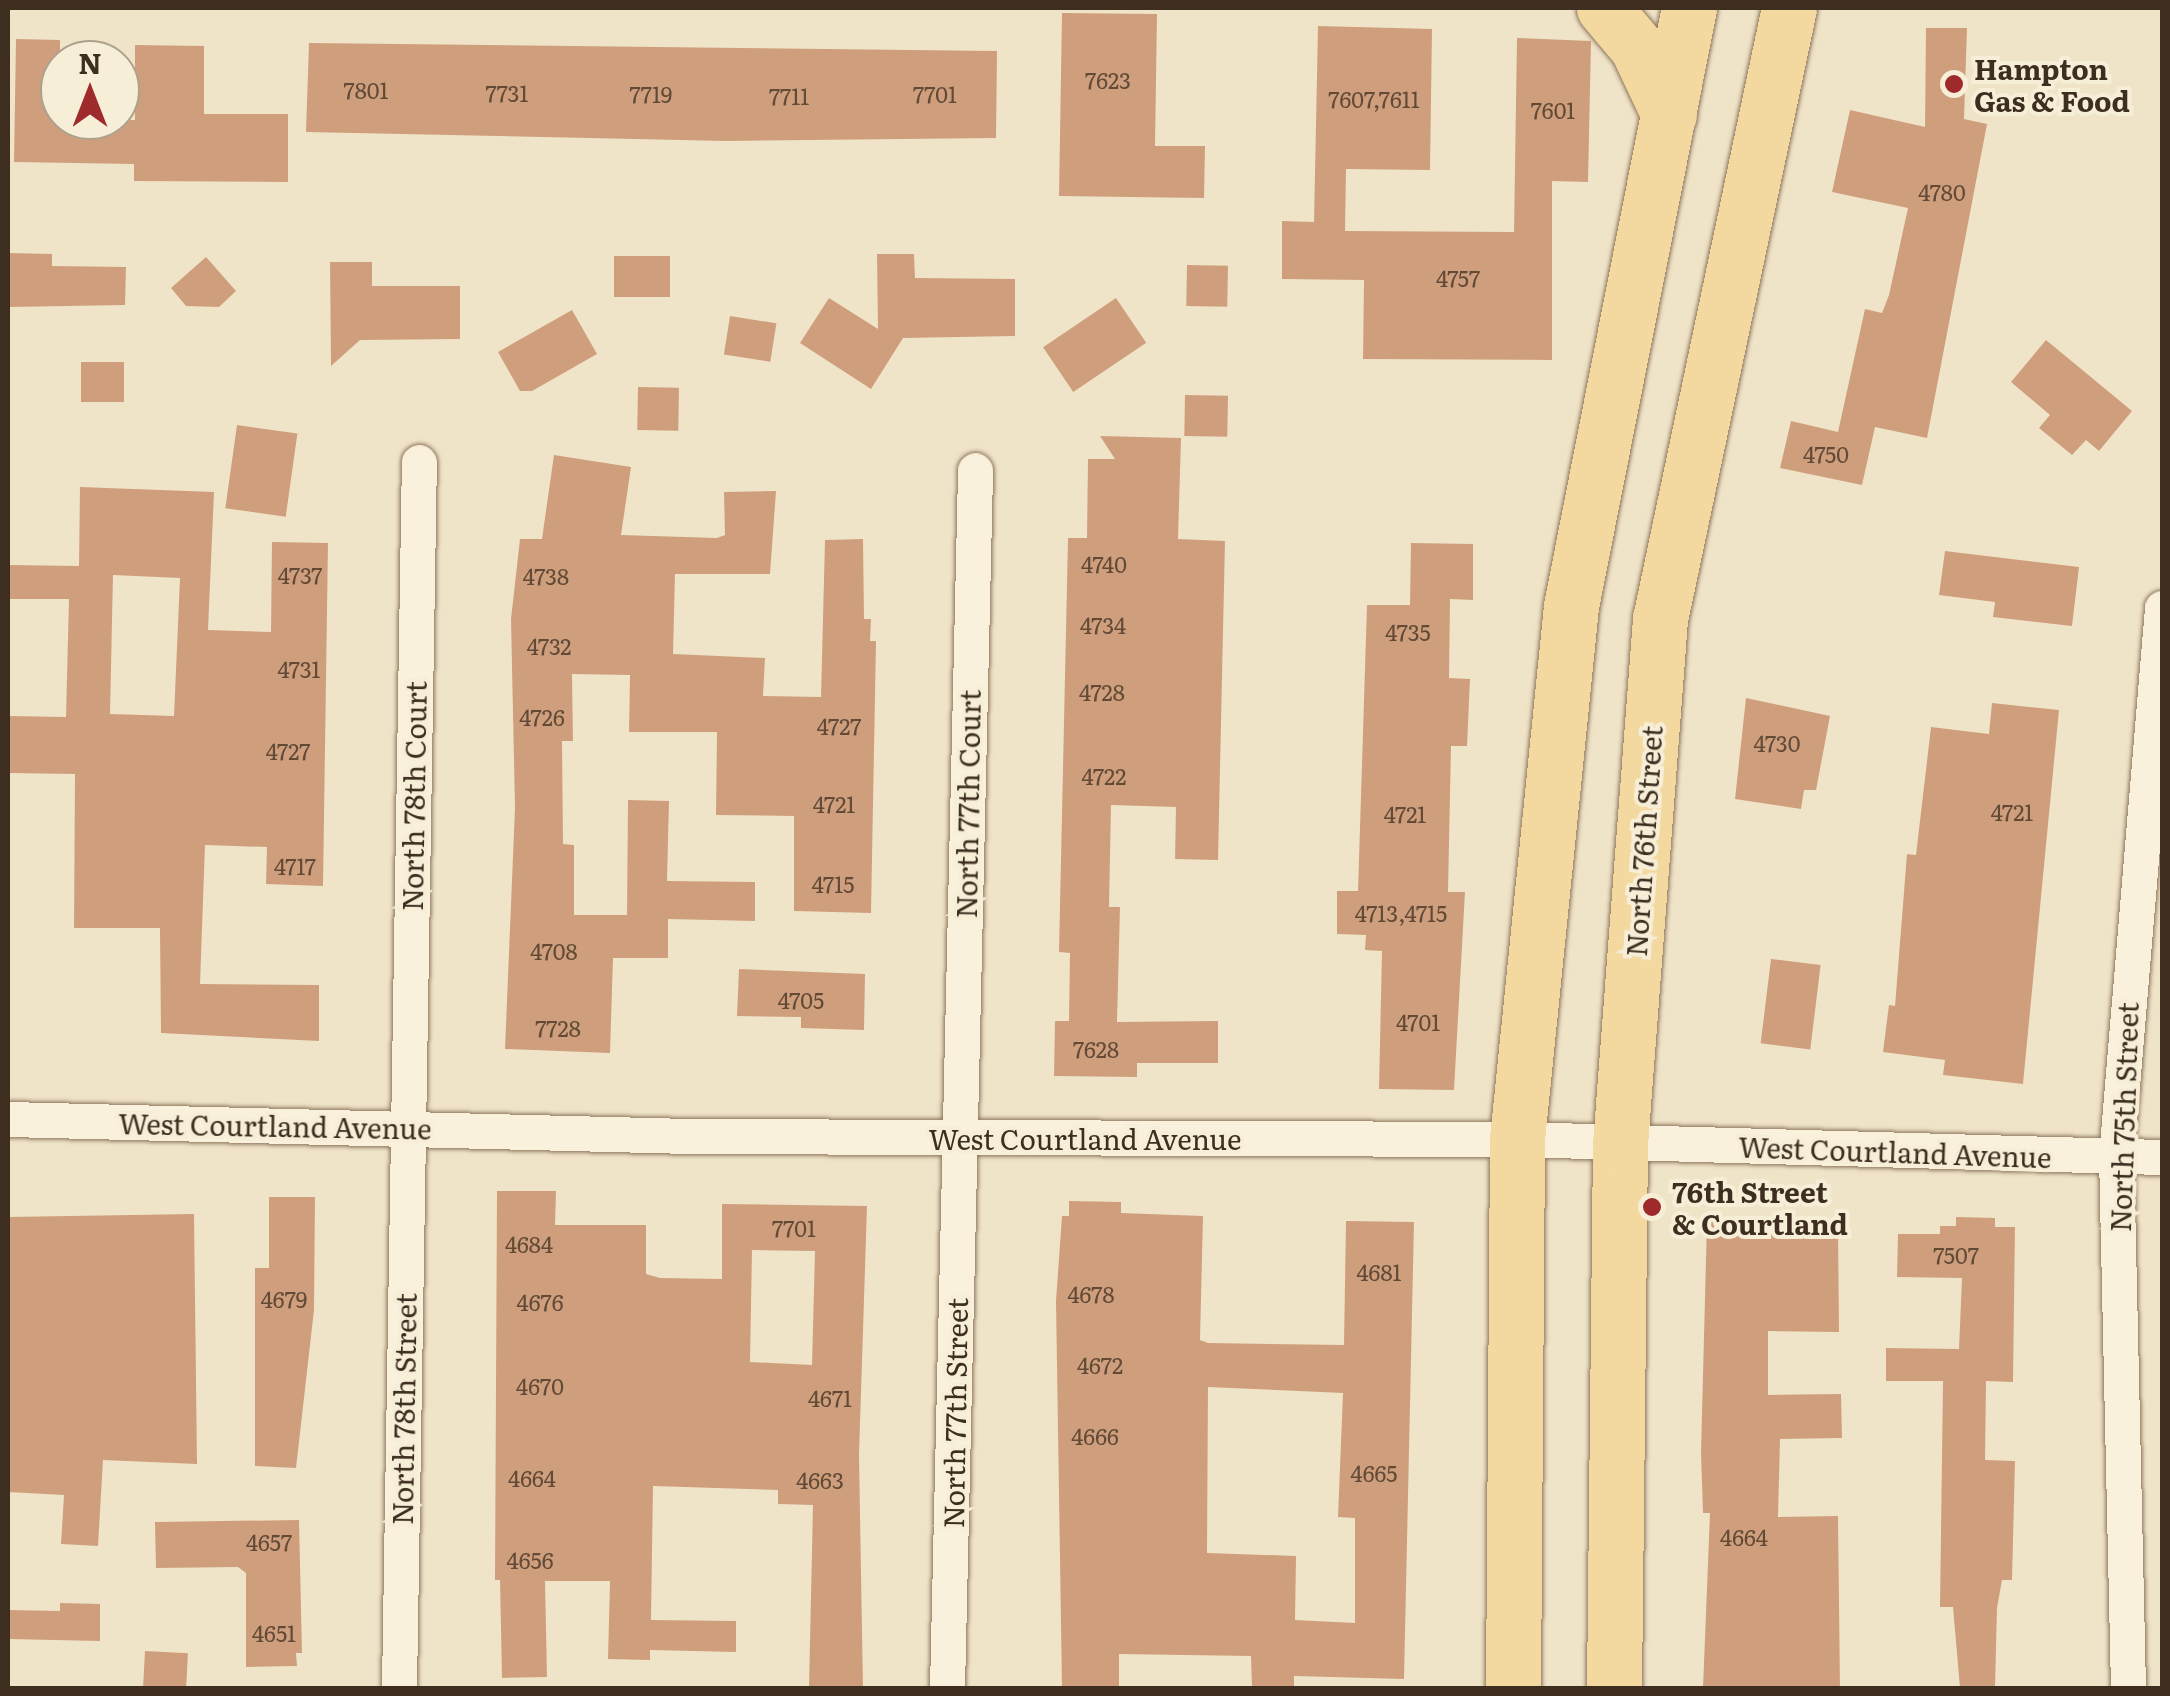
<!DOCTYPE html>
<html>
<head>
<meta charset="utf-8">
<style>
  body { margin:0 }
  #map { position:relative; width:2170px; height:1696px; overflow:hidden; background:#f0e4c8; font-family:Literata,serif }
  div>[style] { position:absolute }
  .building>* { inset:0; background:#cf9f7d; transform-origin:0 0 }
  .roads { filter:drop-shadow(0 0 2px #8d765c) drop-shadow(0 0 2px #8d765c) }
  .minor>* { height:35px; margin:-17.5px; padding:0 17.5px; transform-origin:17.5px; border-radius:17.5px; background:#faf1dc }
  .primary>* { height:55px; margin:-27.5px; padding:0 27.5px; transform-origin:27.5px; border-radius:27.5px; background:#f3d9a0 }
  .dots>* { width:28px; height:28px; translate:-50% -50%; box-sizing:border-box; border:5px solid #f7eed8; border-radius:50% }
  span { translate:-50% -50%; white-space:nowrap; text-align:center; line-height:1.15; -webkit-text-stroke:8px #f7eed8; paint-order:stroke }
  .number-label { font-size:22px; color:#624a37 }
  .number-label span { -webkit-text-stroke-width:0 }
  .poi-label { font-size:28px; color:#3d2e20; font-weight:700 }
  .left { translate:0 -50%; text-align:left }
  .street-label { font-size:28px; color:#3d2e20 }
  .frame { position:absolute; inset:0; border:10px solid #3d2e20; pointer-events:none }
  .north { position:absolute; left:40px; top:40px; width:100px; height:100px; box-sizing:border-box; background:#f7eed8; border:2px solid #ada18e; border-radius:50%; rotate:0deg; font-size:28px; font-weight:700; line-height:40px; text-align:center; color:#3d2e20 }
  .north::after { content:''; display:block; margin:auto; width:35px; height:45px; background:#9e2a2b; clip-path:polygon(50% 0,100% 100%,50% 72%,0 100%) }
</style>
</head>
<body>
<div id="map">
  <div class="building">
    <div style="clip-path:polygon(1062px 13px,1157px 14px,1155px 146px,1205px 146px,1204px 198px,1059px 196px)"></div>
    <div style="clip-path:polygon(1318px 26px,1432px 29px,1430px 170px,1346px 169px,1345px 231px,1514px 232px,1517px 38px,1591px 41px,1588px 182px,1552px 181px,1552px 360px,1363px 359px,1364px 280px,1282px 279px,1282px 221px,1314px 222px)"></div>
    <div style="clip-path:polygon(1926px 28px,1967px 28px,1964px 119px,1987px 124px,1927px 438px,1875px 427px,1862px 485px,1780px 468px,1791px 421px,1838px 432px,1865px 309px,1882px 313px,1889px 295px,1908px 208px,1832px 192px,1850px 110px,1925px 127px)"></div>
    <div style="clip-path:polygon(16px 39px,60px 40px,60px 120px,135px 120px,135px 45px,204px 46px,204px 114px,288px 114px,288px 182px,134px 181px,134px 164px,14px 162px)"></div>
    <div style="clip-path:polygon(309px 43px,997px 51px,996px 138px,727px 141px,306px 132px)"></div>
    <div style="clip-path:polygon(8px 253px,52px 254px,52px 266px,126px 267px,125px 305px,8px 307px)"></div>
    <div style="clip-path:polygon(877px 254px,914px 254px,915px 278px,1015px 279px,1015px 336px,903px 338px,871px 389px,800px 343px,829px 298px,878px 329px)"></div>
    <div style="left:614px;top:256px;width:56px;height:41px"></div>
    <div style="clip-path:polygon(206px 257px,236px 291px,219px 307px,186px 306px,171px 288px)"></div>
    <div style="clip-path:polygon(330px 262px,372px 262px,372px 286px,460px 286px,460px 339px,360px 340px,331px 366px)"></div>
    <div style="left:1187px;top:265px;width:41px;height:41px;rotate:1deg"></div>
    <div style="left:1116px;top:298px;width:54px;height:88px;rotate:56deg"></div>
    <div style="clip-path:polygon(572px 310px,597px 354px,532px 391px,520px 391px,498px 352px)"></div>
    <div style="left:730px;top:316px;width:47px;height:39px;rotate:9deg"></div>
    <div style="clip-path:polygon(2046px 340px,2132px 411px,2099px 451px,2086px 440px,2072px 455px,2039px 428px,2050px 415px,2011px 382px)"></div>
    <div style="left:81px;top:362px;width:43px;height:40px"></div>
    <div style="left:638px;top:387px;width:41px;height:43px;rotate:1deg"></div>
    <div style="left:1185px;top:395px;width:43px;height:41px;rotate:1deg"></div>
    <div style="left:237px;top:425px;width:61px;height:84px;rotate:8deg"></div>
    <div style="clip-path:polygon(1100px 436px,1181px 438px,1178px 539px,1225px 541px,1218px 860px,1175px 859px,1176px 807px,1111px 805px,1109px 907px,1120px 907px,1117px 1022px,1218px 1021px,1218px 1063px,1137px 1063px,1137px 1077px,1054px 1076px,1055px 1021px,1069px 1021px,1070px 953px,1059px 952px,1068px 538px,1087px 538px,1088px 459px,1115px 459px)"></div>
    <div style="clip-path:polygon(554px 455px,631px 467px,621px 535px,717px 538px,725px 535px,724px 492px,776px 491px,770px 574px,675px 574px,673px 654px,765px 658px,763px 696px,821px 697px,825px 540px,863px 539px,864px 619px,871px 619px,870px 641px,876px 641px,871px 913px,794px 911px,794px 816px,716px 815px,717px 732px,629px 732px,630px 675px,572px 674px,573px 741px,562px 741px,563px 844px,574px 845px,574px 915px,627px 915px,628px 800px,669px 801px,667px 881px,755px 882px,755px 921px,668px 919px,668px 958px,613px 958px,610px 1053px,505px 1049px,515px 808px,511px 619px,520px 539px,542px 539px)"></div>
    <div style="clip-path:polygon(evenodd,80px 487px,214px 492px,208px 630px,271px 632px,272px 542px,328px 543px,323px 886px,266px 884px,267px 847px,205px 845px,200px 984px,319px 985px,319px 1041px,161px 1033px,160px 928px,74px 928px,75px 774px,8px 773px,8px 716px,66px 717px,69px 599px,8px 599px,8px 565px,79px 566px,80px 487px,113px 575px,180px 578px,174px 716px,110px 714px,113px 575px)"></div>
    <div style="clip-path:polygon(1411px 543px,1473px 544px,1473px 600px,1450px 599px,1449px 678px,1470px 679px,1467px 746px,1451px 746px,1448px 892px,1465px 892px,1454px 1090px,1379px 1089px,1382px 951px,1365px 950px,1366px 935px,1337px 934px,1337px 891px,1358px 891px,1367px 605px,1410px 605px)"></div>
    <div style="clip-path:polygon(1945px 551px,2079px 567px,2072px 626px,1993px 617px,1995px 602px,1939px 595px)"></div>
    <div style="clip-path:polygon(1746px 698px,1830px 716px,1816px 790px,1804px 790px,1801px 809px,1735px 799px)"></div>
    <div style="clip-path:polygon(1992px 703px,2059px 710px,2023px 1084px,1943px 1075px,1945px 1060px,1883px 1052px,1889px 1005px,1895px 1006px,1907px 854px,1916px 855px,1931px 727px,1989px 734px)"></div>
    <div style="left:1771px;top:959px;width:50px;height:85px;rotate:7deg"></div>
    <div style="clip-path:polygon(739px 969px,865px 974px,864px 1030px,801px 1028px,801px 1017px,737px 1016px)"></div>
    <div style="clip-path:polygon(evenodd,497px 1191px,556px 1191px,555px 1225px,646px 1225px,646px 1274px,660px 1278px,722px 1279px,722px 1204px,867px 1206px,859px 1455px,863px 1688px,809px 1688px,813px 1505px,778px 1504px,778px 1490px,653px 1486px,651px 1620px,736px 1621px,736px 1652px,650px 1650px,650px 1660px,608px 1659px,610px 1581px,545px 1581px,547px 1677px,502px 1678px,500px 1580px,495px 1580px,497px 1191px,752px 1250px,815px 1251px,812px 1365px,750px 1362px,752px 1250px)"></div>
    <div style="clip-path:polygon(269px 1197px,315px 1197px,314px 1310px,296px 1468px,255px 1466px,255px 1268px,269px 1268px)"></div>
    <div style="clip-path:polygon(evenodd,1069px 1201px,1121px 1202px,1121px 1213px,1203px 1216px,1200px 1340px,1208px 1343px,1344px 1345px,1346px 1221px,1414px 1222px,1404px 1679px,1294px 1676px,1294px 1688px,1252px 1688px,1251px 1656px,1119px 1654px,1119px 1688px,1062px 1688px,1056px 1301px,1062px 1216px,1069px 1216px,1069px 1201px,1208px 1387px,1343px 1393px,1338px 1517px,1355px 1518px,1355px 1623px,1295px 1620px,1296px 1556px,1207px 1553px,1208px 1387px)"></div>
    <div style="clip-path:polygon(194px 1214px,197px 1464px,103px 1460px,98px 1546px,61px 1544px,64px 1495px,8px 1492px,8px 1217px)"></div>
    <div style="clip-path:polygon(1956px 1217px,1995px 1218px,1995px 1227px,2015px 1227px,2013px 1382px,1986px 1381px,1985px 1460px,2015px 1461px,2012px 1580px,2002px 1580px,1997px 1608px,1995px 1688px,1960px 1688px,1953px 1607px,1940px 1607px,1943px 1381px,1886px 1381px,1886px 1348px,1959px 1349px,1962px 1278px,1897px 1277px,1898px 1234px,1940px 1234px,1940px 1226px,1956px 1226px)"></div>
    <div style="clip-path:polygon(1707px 1221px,1838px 1226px,1839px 1332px,1768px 1331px,1768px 1395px,1841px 1394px,1842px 1438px,1780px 1439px,1778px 1517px,1838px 1516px,1840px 1688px,1703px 1688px,1710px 1513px,1703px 1513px,1701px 1452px)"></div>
    <div style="clip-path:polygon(299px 1520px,302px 1653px,296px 1653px,297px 1666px,246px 1667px,246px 1573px,238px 1567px,156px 1568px,155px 1522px)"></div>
    <div style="clip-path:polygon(60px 1603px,100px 1604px,100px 1641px,8px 1639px,8px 1610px,60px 1611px)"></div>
    <div style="left:145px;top:1651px;width:43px;height:37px;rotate:3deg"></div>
  </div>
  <div class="roads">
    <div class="minor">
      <div style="left:8px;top:1119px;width:680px;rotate:1.43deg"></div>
      <div style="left:688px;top:1136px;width:829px;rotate:0.21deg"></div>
      <div style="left:1517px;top:1139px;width:645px;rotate:1.6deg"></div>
      <div style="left:399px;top:1688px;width:1226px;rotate:-89.07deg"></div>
      <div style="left:947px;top:1688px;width:1218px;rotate:-88.68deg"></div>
      <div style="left:2128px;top:1688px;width:531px;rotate:-91.29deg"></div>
      <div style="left:2116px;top:1157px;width:551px;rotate:-85.21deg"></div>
    </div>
    <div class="primary">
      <div style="left:1604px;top:8px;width:51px;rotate:49.8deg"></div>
      <div style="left:1637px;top:47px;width:75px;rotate:64.8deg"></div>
      <div style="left:1513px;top:1688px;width:549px;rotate:-89.58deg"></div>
      <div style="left:1517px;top:1139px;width:536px;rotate:-84.21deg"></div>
      <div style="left:1571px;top:606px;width:610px;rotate:-78.84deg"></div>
      <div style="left:1614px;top:1688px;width:544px;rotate:-89.37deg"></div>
      <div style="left:1620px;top:1144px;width:527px;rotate:-85.64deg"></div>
      <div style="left:1660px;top:619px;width:624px;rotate:-78.08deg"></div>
    </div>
  </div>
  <div class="dots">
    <div style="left:1954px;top:84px;background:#9e2a2b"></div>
    <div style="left:1652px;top:1207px;background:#9e2a2b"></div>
  </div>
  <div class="number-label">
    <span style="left:1108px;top:80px">7623</span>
    <span style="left:366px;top:90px">7801</span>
    <span style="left:507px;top:93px">7731</span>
    <span style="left:651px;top:94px">7719</span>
    <span style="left:935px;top:94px">7701</span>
    <span style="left:789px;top:96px">7711</span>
    <span style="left:1374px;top:99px">7607,7611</span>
    <span style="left:1553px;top:110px">7601</span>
    <span style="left:1942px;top:192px">4780</span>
    <span style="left:1458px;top:278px">4757</span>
    <span style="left:1826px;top:454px">4750</span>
    <span style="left:1104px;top:564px">4740</span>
    <span style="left:300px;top:575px">4737</span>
    <span style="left:546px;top:576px">4738</span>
    <span style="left:1103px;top:625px">4734</span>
    <span style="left:1408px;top:632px">4735</span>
    <span style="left:549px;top:646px">4732</span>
    <span style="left:299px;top:669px">4731</span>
    <span style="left:1102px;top:692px">4728</span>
    <span style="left:542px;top:717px">4726</span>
    <span style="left:839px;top:726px">4727</span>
    <span style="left:1777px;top:743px">4730</span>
    <span style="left:288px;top:751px">4727</span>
    <span style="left:1104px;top:776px">4722</span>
    <span style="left:834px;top:804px">4721</span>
    <span style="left:2012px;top:812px">4721</span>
    <span style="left:1405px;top:814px">4721</span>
    <span style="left:295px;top:866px">4717</span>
    <span style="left:833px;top:884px">4715</span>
    <span style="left:1401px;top:913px">4713,4715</span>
    <span style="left:554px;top:951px">4708</span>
    <span style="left:801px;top:1000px">4705</span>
    <span style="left:1418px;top:1022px">4701</span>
    <span style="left:558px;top:1028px">7728</span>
    <span style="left:1096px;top:1049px">7628</span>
    <span style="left:794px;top:1228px">7701</span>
    <span style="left:529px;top:1244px">4684</span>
    <span style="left:1956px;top:1255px">7507</span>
    <span style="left:1379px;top:1272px">4681</span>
    <span style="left:1091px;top:1294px">4678</span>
    <span style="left:284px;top:1299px">4679</span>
    <span style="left:540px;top:1302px">4676</span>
    <span style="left:1100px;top:1365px">4672</span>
    <span style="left:540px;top:1386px">4670</span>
    <span style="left:830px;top:1398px">4671</span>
    <span style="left:1095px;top:1436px">4666</span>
    <span style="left:1374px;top:1473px">4665</span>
    <span style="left:532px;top:1478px">4664</span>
    <span style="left:820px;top:1480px">4663</span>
    <span style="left:1744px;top:1537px">4664</span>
    <span style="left:269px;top:1542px">4657</span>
    <span style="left:530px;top:1560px">4656</span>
    <span style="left:274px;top:1633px">4651</span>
  </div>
  <div class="poi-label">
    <span class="left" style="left:1974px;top:84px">Hampton<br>Gas &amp; Food</span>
    <span class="left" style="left:1672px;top:1207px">76th Street<br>&amp; Courtland</span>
  </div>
  <div class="street-label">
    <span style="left:413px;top:796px;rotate:-89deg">North 78th Court</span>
    <span style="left:967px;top:804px;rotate:-89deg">North 77th Court</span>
    <span style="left:1643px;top:841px;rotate:-86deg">North 76th Street</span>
    <span style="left:2123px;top:1117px;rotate:-88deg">North 75th Street</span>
    <span style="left:275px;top:1125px;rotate:1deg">West Courtland Avenue</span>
    <span style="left:1085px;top:1138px">West Courtland Avenue</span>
    <span style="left:1895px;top:1151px;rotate:2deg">West Courtland Avenue</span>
    <span style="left:403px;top:1409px;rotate:-89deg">North 78th Street</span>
    <span style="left:954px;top:1413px;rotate:-89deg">North 77th Street</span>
  </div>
  <div class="frame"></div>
  <div class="north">N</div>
</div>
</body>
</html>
